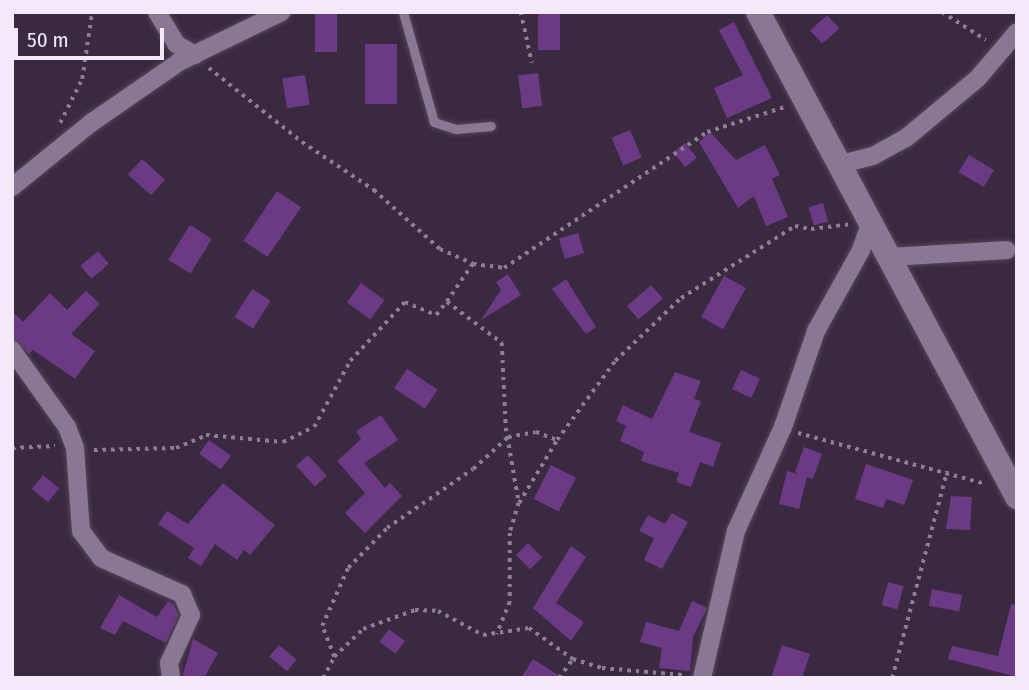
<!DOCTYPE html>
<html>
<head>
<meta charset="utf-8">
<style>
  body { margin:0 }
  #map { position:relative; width:1029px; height:690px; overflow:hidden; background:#392a41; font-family:"Fira Sans Condensed",sans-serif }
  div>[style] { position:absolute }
  .building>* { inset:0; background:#6c3a84; transform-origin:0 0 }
  .path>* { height:3.5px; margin-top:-1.75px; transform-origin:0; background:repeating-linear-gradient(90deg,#8c7f93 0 3.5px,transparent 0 8.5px) }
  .roads { filter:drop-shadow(0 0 2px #534659) drop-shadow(0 0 2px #534659) }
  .lane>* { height:9px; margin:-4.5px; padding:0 4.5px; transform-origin:4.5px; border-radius:4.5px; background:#897793 }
  .street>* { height:18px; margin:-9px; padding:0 9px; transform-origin:9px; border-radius:9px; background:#897793 }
  .secondary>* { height:24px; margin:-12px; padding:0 12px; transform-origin:12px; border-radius:12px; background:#897793 }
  span { translate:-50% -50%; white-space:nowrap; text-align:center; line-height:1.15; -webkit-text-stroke:5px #392a41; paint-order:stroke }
  .frame { position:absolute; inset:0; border:14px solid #f3e9f8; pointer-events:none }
  .scale { position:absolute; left:14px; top:28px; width:150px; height:32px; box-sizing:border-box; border:4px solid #f3e9f8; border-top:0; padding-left:9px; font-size:21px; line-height:24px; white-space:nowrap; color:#f3e9f8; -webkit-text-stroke:5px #392a41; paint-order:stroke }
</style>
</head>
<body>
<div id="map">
  <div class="building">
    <div style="left:315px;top:12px;width:22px;height:40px"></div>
    <div style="left:538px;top:12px;width:22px;height:38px"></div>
    <div style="left:827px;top:15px;width:18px;height:23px;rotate:47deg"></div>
    <div style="clip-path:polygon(734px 22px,772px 98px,727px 118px,714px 88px,743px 75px,719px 30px)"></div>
    <div style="left:397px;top:44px;width:60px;height:32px;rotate:90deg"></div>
    <div style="left:538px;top:73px;width:33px;height:20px;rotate:83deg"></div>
    <div style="left:305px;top:75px;width:30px;height:23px;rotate:81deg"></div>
    <div style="left:630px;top:130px;width:30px;height:20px;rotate:67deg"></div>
    <div style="clip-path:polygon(710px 132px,736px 160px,765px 145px,780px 175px,772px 179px,788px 217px,766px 226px,754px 196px,738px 208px,699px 142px)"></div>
    <div style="left:685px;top:143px;width:19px;height:15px;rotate:51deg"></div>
    <div style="left:969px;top:155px;width:29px;height:20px;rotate:31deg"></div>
    <div style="left:142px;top:159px;width:31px;height:21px;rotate:42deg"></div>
    <div style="left:277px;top:191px;width:29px;height:60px;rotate:34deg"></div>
    <div style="left:823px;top:203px;width:19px;height:15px;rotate:74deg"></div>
    <div style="left:190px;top:225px;width:26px;height:41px;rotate:32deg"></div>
    <div style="left:578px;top:233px;width:21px;height:20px;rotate:73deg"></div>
    <div style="left:98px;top:251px;width:17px;height:23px;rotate:50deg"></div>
    <div style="clip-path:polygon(508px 274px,521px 295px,481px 320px,501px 290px,496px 282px)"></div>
    <div style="left:724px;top:276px;width:25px;height:47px;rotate:29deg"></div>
    <div style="clip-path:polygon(566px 279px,596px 327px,586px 334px,552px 289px)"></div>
    <div style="left:361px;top:283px;width:29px;height:24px;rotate:36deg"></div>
    <div style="left:651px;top:285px;width:18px;height:32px;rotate:49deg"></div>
    <div style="left:252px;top:289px;width:22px;height:33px;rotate:32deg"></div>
    <div style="clip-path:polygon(86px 291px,100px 304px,71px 334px,95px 351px,75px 379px,33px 350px,29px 354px,12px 339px,12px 311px,23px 322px,50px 293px,67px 310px)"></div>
    <div style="left:407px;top:369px;width:37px;height:23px;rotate:34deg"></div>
    <div style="left:741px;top:370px;width:21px;height:21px;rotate:25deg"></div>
    <div style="clip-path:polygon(675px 372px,701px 381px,694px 399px,701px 401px,689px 432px,721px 443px,713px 467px,700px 462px,691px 487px,676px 482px,679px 473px,641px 461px,644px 452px,620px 441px,626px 426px,616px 421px,623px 405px,652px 419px)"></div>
    <div style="clip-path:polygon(381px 415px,398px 440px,364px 463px,385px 488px,390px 483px,402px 496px,365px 533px,345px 513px,365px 493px,337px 461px,361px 439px,356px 431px)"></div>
    <div style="left:209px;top:440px;width:27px;height:17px;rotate:36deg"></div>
    <div style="clip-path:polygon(804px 447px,822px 454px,813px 479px,807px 477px,799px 509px,779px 504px,787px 471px,799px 474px,795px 472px)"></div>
    <div style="left:308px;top:455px;width:28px;height:16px;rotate:48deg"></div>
    <div style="clip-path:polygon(866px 464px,913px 480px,904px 505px,886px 499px,883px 508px,855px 499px)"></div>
    <div style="left:551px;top:465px;width:28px;height:38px;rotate:27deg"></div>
    <div style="left:43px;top:475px;width:21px;height:18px;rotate:39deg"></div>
    <div style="clip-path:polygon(223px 483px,275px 525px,250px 555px,244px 550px,237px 560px,215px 544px,201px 566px,188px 558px,194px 548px,158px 524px,167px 511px,188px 524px)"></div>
    <div style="clip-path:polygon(951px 496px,972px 497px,970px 530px,946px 529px)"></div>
    <div style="clip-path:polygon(672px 513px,688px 522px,662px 569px,644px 560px,654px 538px,639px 531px,648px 515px,665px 524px)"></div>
    <div style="left:528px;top:543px;width:20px;height:17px;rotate:45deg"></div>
    <div style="clip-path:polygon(571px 546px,586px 557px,556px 603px,584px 622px,571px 641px,533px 608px)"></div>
    <div style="left:888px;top:582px;width:16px;height:24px;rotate:15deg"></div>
    <div style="left:932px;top:589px;width:31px;height:17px;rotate:11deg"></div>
    <div style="clip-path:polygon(119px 595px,157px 617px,168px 601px,174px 605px,179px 615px,166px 643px,123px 621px,115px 635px,100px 628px)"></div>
    <div style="clip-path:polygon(692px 601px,707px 608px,693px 637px,690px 671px,659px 668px,662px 648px,640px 642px,646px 622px,679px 631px)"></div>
    <div style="clip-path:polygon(1011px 604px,1017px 605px,1017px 677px,948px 659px,952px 646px,998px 656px)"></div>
    <div style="left:389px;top:629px;width:20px;height:16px;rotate:37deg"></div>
    <div style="clip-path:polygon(193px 639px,218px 653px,204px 678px,182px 678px)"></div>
    <div style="left:279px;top:645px;width:23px;height:15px;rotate:40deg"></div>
    <div style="clip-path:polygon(782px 645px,810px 654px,802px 678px,771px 678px)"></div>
    <div style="clip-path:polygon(533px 659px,563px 678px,521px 678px)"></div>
  </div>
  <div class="path">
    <div style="left:521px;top:12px;width:52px;rotate:77.8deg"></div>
    <div style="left:942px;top:12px;width:52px;rotate:32.5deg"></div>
    <div style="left:209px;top:68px;width:119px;rotate:38.5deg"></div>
    <div style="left:302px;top:142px;width:87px;rotate:33.7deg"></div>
    <div style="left:374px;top:190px;width:89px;rotate:41.8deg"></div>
    <div style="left:440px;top:249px;width:36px;rotate:24deg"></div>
    <div style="left:473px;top:264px;width:46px;rotate:124.4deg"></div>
    <div style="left:447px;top:302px;width:69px;rotate:36.7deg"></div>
    <div style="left:502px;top:343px;width:85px;rotate:87.3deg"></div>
    <div style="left:506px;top:428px;width:76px;rotate:80.2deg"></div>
    <div style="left:519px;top:503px;width:31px;rotate:107deg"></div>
    <div style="left:510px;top:533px;width:69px;rotate:90deg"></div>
    <div style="left:510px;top:602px;width:35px;rotate:112deg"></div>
    <div style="left:60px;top:123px;width:49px;rotate:-63.4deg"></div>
    <div style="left:82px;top:79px;width:68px;rotate:-81.5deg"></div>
    <div style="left:473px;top:264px;width:31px;rotate:7deg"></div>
    <div style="left:504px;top:268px;width:244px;rotate:-33.8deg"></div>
    <div style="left:707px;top:132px;width:82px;rotate:-17.8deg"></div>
    <div style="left:798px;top:433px;width:195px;rotate:15.2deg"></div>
    <div style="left:12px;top:448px;width:43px;rotate:-2.7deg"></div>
    <div style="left:94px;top:450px;width:82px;rotate:-1.4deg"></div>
    <div style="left:176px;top:448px;width:33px;rotate:-23deg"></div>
    <div style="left:206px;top:435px;width:77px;rotate:5.2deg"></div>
    <div style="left:283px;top:442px;width:34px;rotate:-26deg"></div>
    <div style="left:314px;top:427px;width:75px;rotate:-61.4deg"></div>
    <div style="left:350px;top:361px;width:81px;rotate:-47deg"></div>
    <div style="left:405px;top:302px;width:34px;rotate:23deg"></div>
    <div style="left:436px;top:315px;width:16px;rotate:-52deg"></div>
    <div style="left:519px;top:503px;width:74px;rotate:-58.9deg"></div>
    <div style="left:557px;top:440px;width:98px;rotate:-53.7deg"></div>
    <div style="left:615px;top:361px;width:91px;rotate:-43.7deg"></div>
    <div style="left:681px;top:298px;width:135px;rotate:-32.3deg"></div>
    <div style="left:795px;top:226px;width:16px;rotate:11deg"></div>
    <div style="left:811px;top:229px;width:38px;rotate:-7deg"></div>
    <div style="left:334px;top:657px;width:40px;rotate:-44deg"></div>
    <div style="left:363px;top:629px;width:55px;rotate:-20.1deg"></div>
    <div style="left:415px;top:610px;width:23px;rotate:2deg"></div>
    <div style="left:438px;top:611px;width:51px;rotate:28.1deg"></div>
    <div style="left:483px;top:635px;width:47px;rotate:-8.7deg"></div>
    <div style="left:529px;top:628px;width:54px;rotate:35.2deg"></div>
    <div style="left:573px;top:659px;width:30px;rotate:17deg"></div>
    <div style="left:602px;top:668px;width:81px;rotate:4.9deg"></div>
    <div style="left:323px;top:678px;width:24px;rotate:-62deg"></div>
    <div style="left:334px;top:657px;width:33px;rotate:-111deg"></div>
    <div style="left:322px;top:626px;width:64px;rotate:-65.9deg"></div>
    <div style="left:348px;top:568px;width:56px;rotate:-45.7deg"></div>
    <div style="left:387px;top:528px;width:104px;rotate:-34.5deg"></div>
    <div style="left:473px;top:469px;width:47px;rotate:-42.4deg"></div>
    <div style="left:508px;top:437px;width:28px;rotate:-10deg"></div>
    <div style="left:536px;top:432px;width:22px;rotate:21deg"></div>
    <div style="left:559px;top:678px;width:24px;rotate:-54deg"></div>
    <div style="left:892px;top:678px;width:214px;rotate:-75.1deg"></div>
  </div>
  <div class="roads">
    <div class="lane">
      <div style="left:403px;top:12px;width:114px;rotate:74.3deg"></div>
      <div style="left:434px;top:122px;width:23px;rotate:18deg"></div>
      <div style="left:456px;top:129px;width:35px;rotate:-5deg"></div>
    </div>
    <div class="street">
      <div style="left:157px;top:12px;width:37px;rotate:59deg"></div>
      <div style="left:176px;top:44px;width:22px;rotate:30deg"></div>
      <div style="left:841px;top:164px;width:33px;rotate:-14deg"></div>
      <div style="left:873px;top:156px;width:38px;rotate:-29deg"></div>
      <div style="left:906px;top:138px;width:94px;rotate:-39.8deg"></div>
      <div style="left:978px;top:78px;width:60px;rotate:-49.7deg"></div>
      <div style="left:12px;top:187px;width:102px;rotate:-39deg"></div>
      <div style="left:91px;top:123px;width:107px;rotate:-34.7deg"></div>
      <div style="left:179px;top:62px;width:114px;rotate:-25.9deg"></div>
      <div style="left:890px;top:257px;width:117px;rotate:-3.4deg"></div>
      <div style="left:12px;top:350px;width:95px;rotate:54.5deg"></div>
      <div style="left:67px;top:427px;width:22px;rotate:69deg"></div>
      <div style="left:75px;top:448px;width:83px;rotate:85.9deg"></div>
      <div style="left:81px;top:531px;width:34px;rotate:53deg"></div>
      <div style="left:101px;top:558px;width:89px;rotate:24deg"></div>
      <div style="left:182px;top:594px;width:23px;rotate:67deg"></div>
      <div style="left:191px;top:615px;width:53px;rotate:114.6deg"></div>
      <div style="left:169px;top:663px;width:15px;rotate:82deg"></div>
      <div style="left:702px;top:678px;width:151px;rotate:-77deg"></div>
      <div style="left:736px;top:531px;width:114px;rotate:-65.7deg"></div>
      <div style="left:783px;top:427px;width:102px;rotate:-71deg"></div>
      <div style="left:816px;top:331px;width:93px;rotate:-60.9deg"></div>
      <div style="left:861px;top:250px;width:31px;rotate:-71deg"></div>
    </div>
    <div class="secondary">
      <div style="left:758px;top:12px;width:550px;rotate:61.9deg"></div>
    </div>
  </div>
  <div class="frame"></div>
  <div class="scale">50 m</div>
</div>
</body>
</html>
